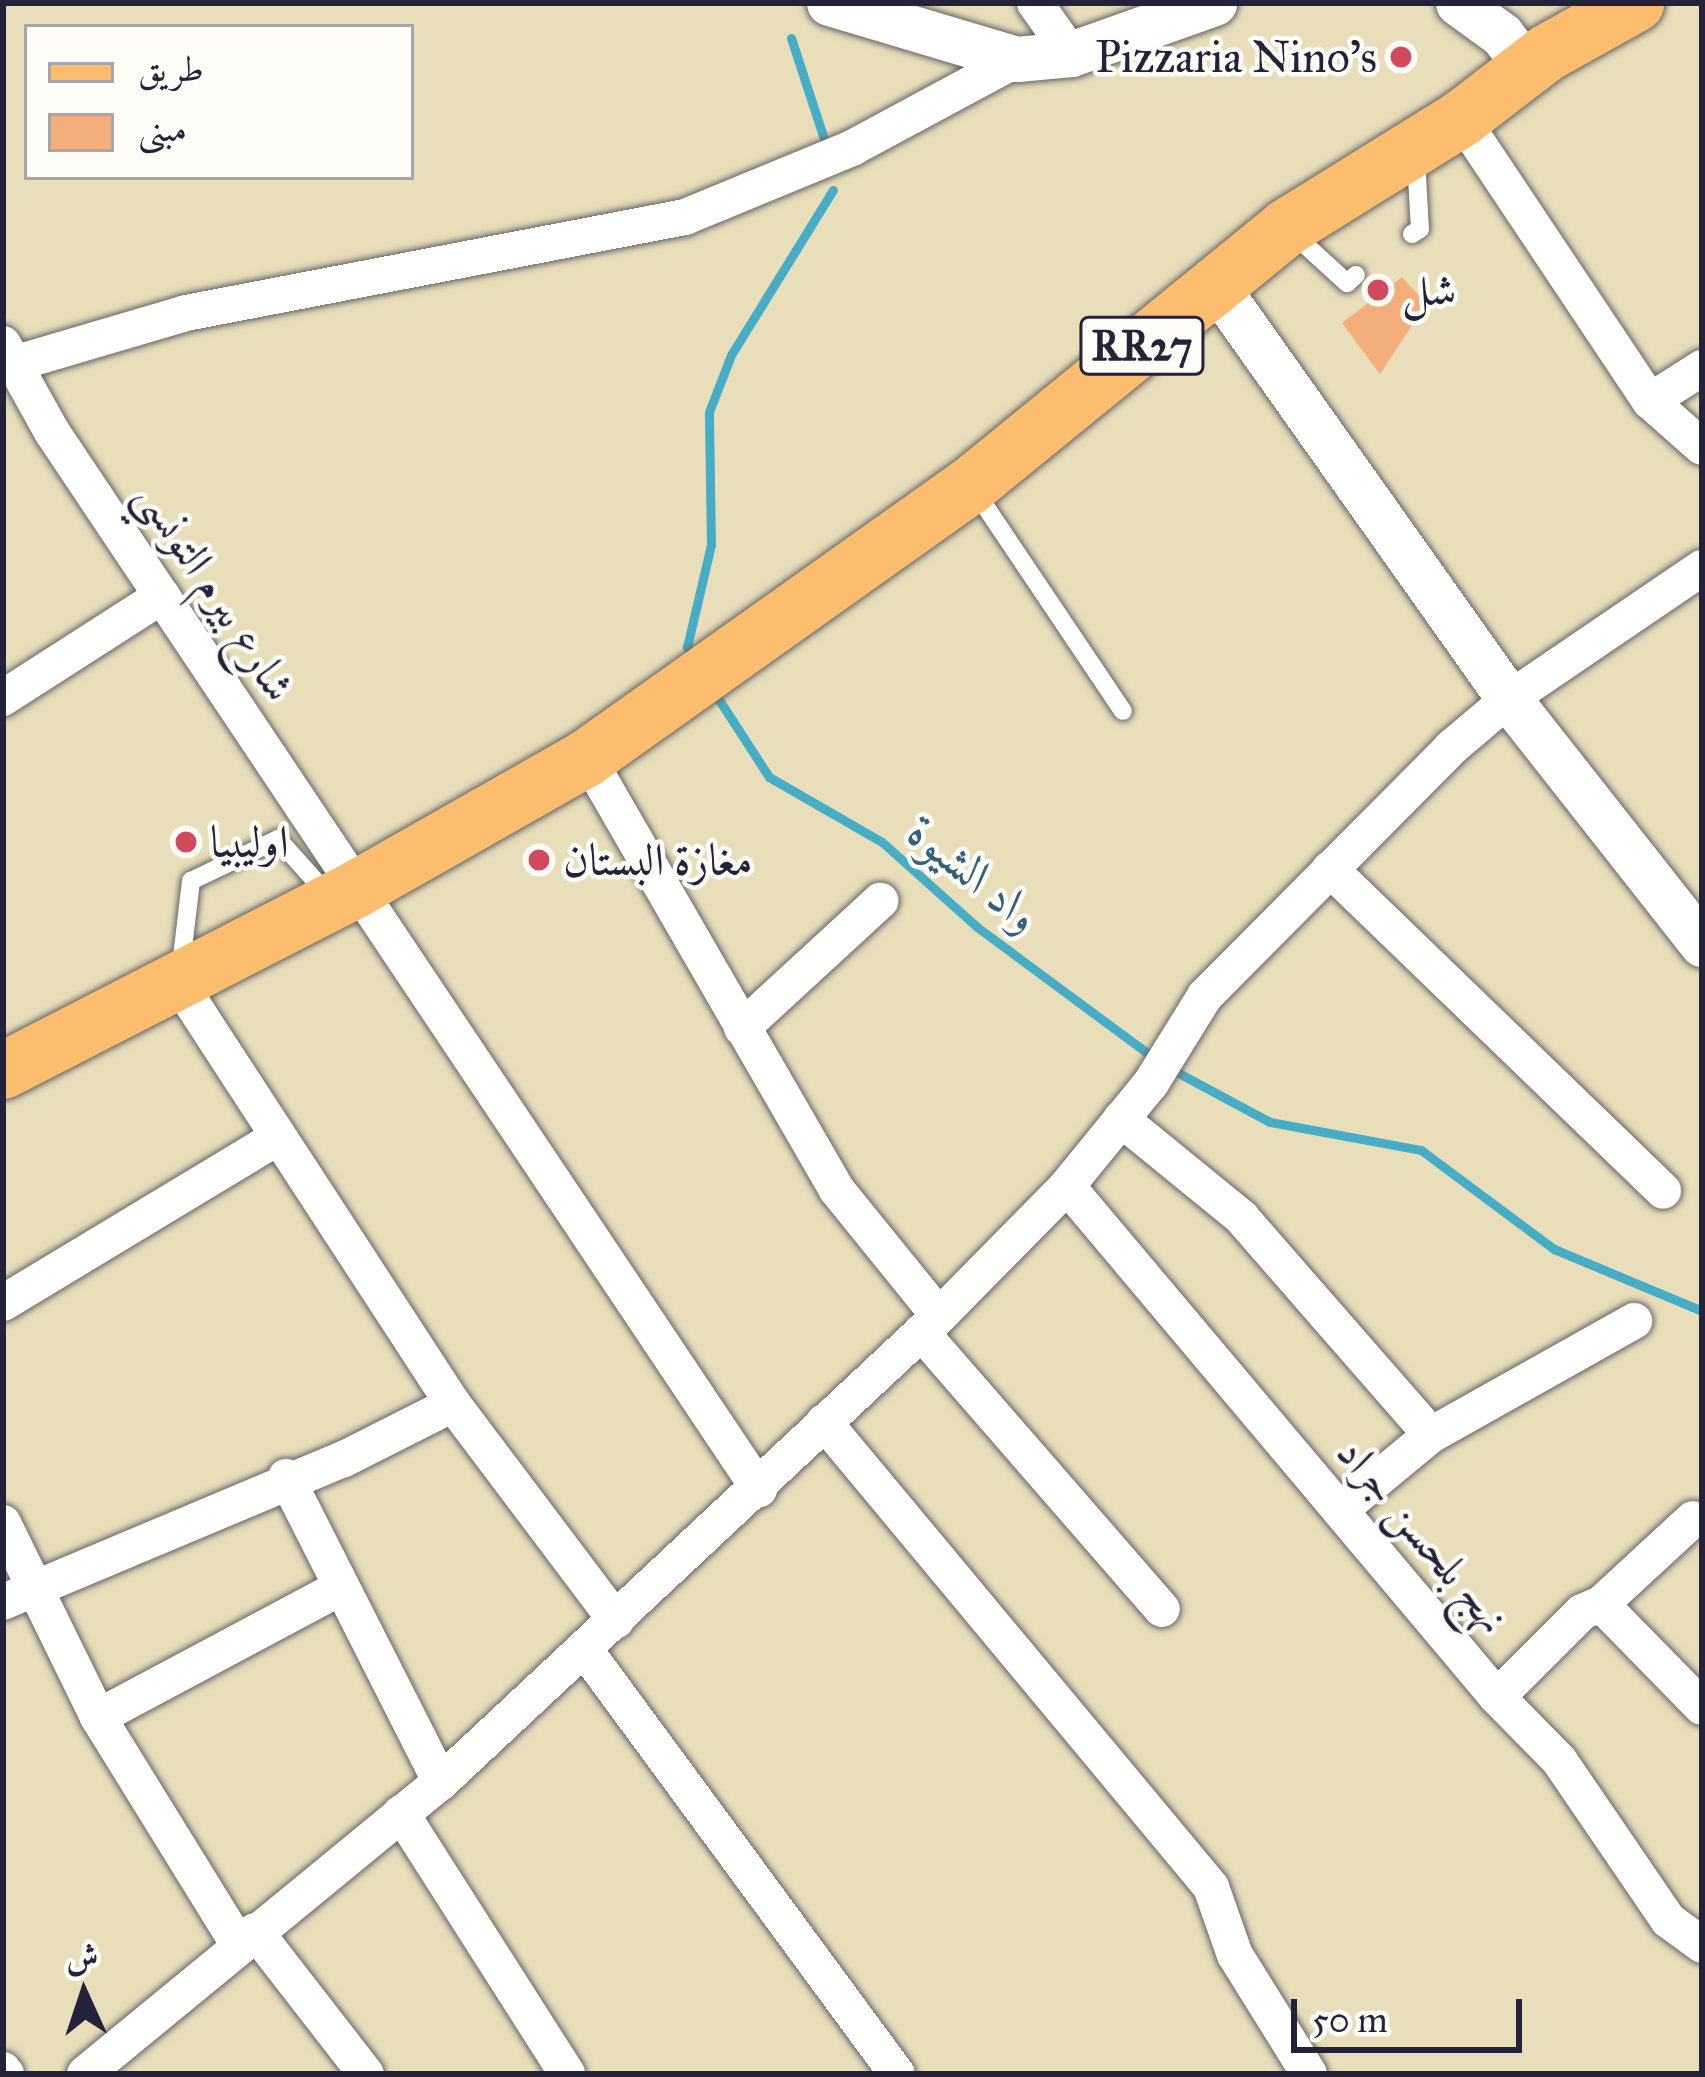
<!DOCTYPE html>
<html>
<head>
<meta charset="utf-8">
<style>
  body { margin:0 }
  #map { position:relative; width:1705px; height:2077px; overflow:hidden; background:#e8deba; font-family:"IM FELL Great Primer",Amiri,serif }
  div>[style] { position:absolute }
  .stream>* { height:9px; margin:-4.5px; padding:0 4.5px; transform-origin:4.5px; border-radius:4.5px; background:#47adc6 }
  .building>* { inset:0; background:#f4ae7c }
  .roads { filter:drop-shadow(0 0 3px #676467) drop-shadow(0 0 3px #676467) }
  .service>* { height:18px; margin:-9px; padding:0 9px; transform-origin:9px; border-radius:9px; background:#fff }
  .minor>* { height:36px; margin:-18px; padding:0 18px; transform-origin:18px; border-radius:18px; background:#fff }
  .tertiary>* { height:45px; margin:-22.5px; padding:0 22.5px; transform-origin:22.5px; border-radius:22.5px; background:#fff }
  .primary>* { height:57px; margin:-28.5px; padding:0 28.5px; transform-origin:28.5px; border-radius:28.5px; background:#fcbd6f }
  .dots>* { width:33px; height:33px; translate:-50% -50%; box-sizing:border-box; border:6px solid #fdfcf7; border-radius:50% }
  span { translate:-50% -50%; white-space:nowrap; text-align:center; line-height:1.15; -webkit-text-stroke:9px #fdfcf7; paint-order:stroke }
  .shield-label span { padding:3px 9px; background:#fdfcf7; border:3px solid; border-radius:9px; -webkit-text-stroke-width:0 }
  .shield-label { font-size:42px; color:#22223b; font-weight:700 }
  .poi-label { font-size:45px; color:#22223b }
  .right { translate:-100% -50%; text-align:right }
  .left { translate:0 -50%; text-align:left }
  .street-label { font-size:45px; color:#22223b }
  .water-label { font-size:48px; color:#33617a; font-style:italic }
  .frame { position:absolute; inset:0; border:6px solid #22223b; pointer-events:none }
  .legend { position:absolute; left:24px; top:24px; width:390px; height:156px; box-sizing:border-box; background:#fdfcf7; border:3px solid #a5a5ac; margin:0; padding:15px 21px; list-style:none; font-size:36px; color:#22223b }
  .legend li { display:flex; align-items:center; gap:24px; height:60px }
  .legend b { width:60px; border:3px solid #a5a5ac }
  .north { position:absolute; left:24px; top:1933px; width:120px; height:120px; -webkit-text-stroke:9px #fdfcf7; paint-order:stroke; rotate:357deg; font-size:33px; font-weight:700; line-height:48px; text-align:center; color:#22223b }
  .north::after { content:''; display:block; margin:auto; width:42px; height:54px; background:#22223b; clip-path:polygon(50% 0,100% 100%,50% 72%,0 100%) }
  .scale { position:absolute; left:1291px; top:1999px; width:231px; height:54px; box-sizing:border-box; border:6px solid #22223b; border-top:0; padding-left:15px; font-size:36px; line-height:42px; white-space:nowrap; color:#22223b; -webkit-text-stroke:9px #fdfcf7; paint-order:stroke }
</style>
</head>
<body>
<div id="map">
  <div class="stream">
    <div style="left:791px;top:38px;width:113px;rotate:71.9deg"></div>
    <div style="left:693px;top:657px;width:12px;rotate:-121deg"></div>
    <div style="left:687px;top:647px;width:105px;rotate:-76.8deg"></div>
    <div style="left:711px;top:545px;width:133px;rotate:-90.9deg"></div>
    <div style="left:709px;top:412px;width:61px;rotate:-68.9deg"></div>
    <div style="left:731px;top:355px;width:194px;rotate:-58.3deg"></div>
    <div style="left:714px;top:692px;width:101px;rotate:57.1deg"></div>
    <div style="left:769px;top:777px;width:130px;rotate:29.9deg"></div>
    <div style="left:882px;top:842px;width:127px;rotate:41.8deg"></div>
    <div style="left:977px;top:927px;width:224px;rotate:36.5deg"></div>
    <div style="left:1171px;top:1069px;width:112px;rotate:28.2deg"></div>
    <div style="left:1270px;top:1122px;width:154px;rotate:10.5deg"></div>
    <div style="left:1421px;top:1150px;width:166px;rotate:36.7deg"></div>
    <div style="left:1554px;top:1249px;width:160px;rotate:22.7deg"></div>
  </div>
  <div class="building">
    <div style="clip-path:polygon(1402px 277px,1426px 304px,1380px 374px,1342px 323px)"></div>
  </div>
  <div class="roads">
    <div class="service">
      <div style="left:1289px;top:230px;width:79px;rotate:42.4deg"></div>
      <div style="left:1347px;top:283px;width:12px;rotate:-42deg"></div>
      <div style="left:1412px;top:234px;width:9px;rotate:-32deg"></div>
      <div style="left:1420px;top:229px;width:70px;rotate:-93.3deg"></div>
      <div style="left:975px;top:491px;width:265px;rotate:56.1deg"></div>
      <div style="left:181px;top:965px;width:85px;rotate:-83.2deg"></div>
      <div style="left:191px;top:881px;width:97px;rotate:-25.8deg"></div>
      <div style="left:278px;top:839px;width:74px;rotate:48.3deg"></div>
    </div>
    <div class="minor">
      <div style="left:1035px;top:3px;width:62px;rotate:54.8deg"></div>
      <div style="left:1461px;top:118px;width:340px;rotate:56.3deg"></div>
      <div style="left:1650px;top:401px;width:69px;rotate:41.5deg"></div>
      <div style="left:3px;top:344px;width:101px;rotate:60.9deg"></div>
      <div style="left:52px;top:432px;width:1272px;rotate:56.22deg"></div>
      <div style="left:3px;top:367px;width:191px;rotate:-16.4deg"></div>
      <div style="left:186px;top:313px;width:508px;rotate:-10.89deg"></div>
      <div style="left:685px;top:217px;width:181px;rotate:-22.4deg"></div>
      <div style="left:852px;top:148px;width:187px;rotate:-28.3deg"></div>
      <div style="left:1650px;top:401px;width:62px;rotate:-32.4deg"></div>
      <div style="left:3px;top:698px;width:189px;rotate:-32.7deg"></div>
      <div style="left:587px;top:757px;width:500px;rotate:60deg"></div>
      <div style="left:837px;top:1190px;width:162px;rotate:51deg"></div>
      <div style="left:1330px;top:869px;width:463px;rotate:44deg"></div>
      <div style="left:178px;top:982px;width:504px;rotate:56.91deg"></div>
      <div style="left:453px;top:1404px;width:271px;rotate:53deg"></div>
      <div style="left:742px;top:1028px;width:188px;rotate:-42.6deg"></div>
      <div style="left:1121px;top:1119px;width:155px;rotate:39.2deg"></div>
      <div style="left:1241px;top:1217px;width:289px;rotate:48.9deg"></div>
      <div style="left:1067px;top:1186px;width:668px;rotate:49.92deg"></div>
      <div style="left:1497px;top:1697px;width:88px;rotate:45.5deg"></div>
      <div style="left:1559px;top:1760px;width:194px;rotate:55.7deg"></div>
      <div style="left:1668px;top:1920px;width:42px;rotate:36.3deg"></div>
      <div style="left:3px;top:1303px;width:320px;rotate:-31.1deg"></div>
      <div style="left:921px;top:1332px;width:367px;rotate:49deg"></div>
      <div style="left:824px;top:1422px;width:605px;rotate:50.23deg"></div>
      <div style="left:1211px;top:1887px;width:72px;rotate:70.6deg"></div>
      <div style="left:1235px;top:1955px;width:140px;rotate:58.1deg"></div>
      <div style="left:286px;top:1477px;width:342px;rotate:63.1deg"></div>
      <div style="left:1340px;top:1510px;width:118px;rotate:-39.5deg"></div>
      <div style="left:1431px;top:1435px;width:233px;rotate:-29.3deg"></div>
      <div style="left:3px;top:1523px;width:216px;rotate:63.9deg"></div>
      <div style="left:98px;top:1717px;width:268px;rotate:58.3deg"></div>
      <div style="left:3px;top:1602px;width:370px;rotate:-22.8deg"></div>
      <div style="left:344px;top:1459px;width:122px;rotate:-26.8deg"></div>
      <div style="left:1601px;top:1604px;width:125px;rotate:-42.7deg"></div>
      <div style="left:585px;top:1650px;width:526px;rotate:53.65deg"></div>
      <div style="left:1497px;top:1697px;width:120px;rotate:-45deg"></div>
      <div style="left:1582px;top:1612px;width:21px;rotate:-23deg"></div>
      <div style="left:1601px;top:1604px;width:144px;rotate:45.6deg"></div>
      <div style="left:98px;top:1717px;width:270px;rotate:-28.1deg"></div>
      <div style="left:401px;top:1813px;width:309px;rotate:57.5deg"></div>
      <div style="left:255px;top:1931px;width:181px;rotate:52.2deg"></div>
      <div style="left:3px;top:2070px;width:5px;rotate:53deg"></div>
      <div style="left:85px;top:2074px;width:460px;rotate:-39.4deg"></div>
      <div style="left:441px;top:1782px;width:682px;rotate:-43.1deg"></div>
      <div style="left:939px;top:1316px;width:182px;rotate:-45.4deg"></div>
      <div style="left:1067px;top:1186px;width:133px;rotate:-50.8deg"></div>
      <div style="left:1151px;top:1083px;width:102px;rotate:-58.2deg"></div>
      <div style="left:1205px;top:996px;width:349px;rotate:-45.2deg"></div>
      <div style="left:1451px;top:748px;width:76px;rotate:-40.2deg"></div>
      <div style="left:1509px;top:699px;width:233px;rotate:-34.2deg"></div>
    </div>
    <div class="tertiary">
      <div style="left:829px;top:3px;width:196px;rotate:16.6deg"></div>
      <div style="left:1017px;top:59px;width:54px;rotate:-5.3deg"></div>
      <div style="left:1071px;top:54px;width:152px;rotate:-19.6deg"></div>
      <div style="left:1458px;top:3px;width:54px;rotate:36deg"></div>
      <div style="left:1502px;top:35px;width:41px;rotate:52.9deg"></div>
      <div style="left:1217px;top:287px;width:505px;rotate:54.67deg"></div>
      <div style="left:1509px;top:699px;width:312px;rotate:51.8deg"></div>
    </div>
    <div class="primary">
      <div style="left:3px;top:1070px;width:396px;rotate:-27.2deg"></div>
      <div style="left:355px;top:889px;width:267px;rotate:-29.6deg"></div>
      <div style="left:587px;top:757px;width:470px;rotate:-35.4deg"></div>
      <div style="left:970px;top:485px;width:408px;rotate:-39.2deg"></div>
      <div style="left:1286px;top:227px;width:206px;rotate:-31.9deg"></div>
      <div style="left:1461px;top:118px;width:108px;rotate:-37.5deg"></div>
      <div style="left:1547px;top:52px;width:101px;rotate:-29.1deg"></div>
    </div>
  </div>
  <div class="dots">
    <div style="left:1401px;top:57px;background:#d1495b"></div>
    <div style="left:1378px;top:290px;background:#d1495b"></div>
    <div style="left:186px;top:842px;background:#d1495b"></div>
    <div style="left:539px;top:860px;background:#d1495b"></div>
  </div>
  <div class="shield-label">
    <span style="left:1142px;top:346px">RR27</span>
  </div>
  <div class="poi-label">
    <span class="right" style="left:1377px;top:57px">Pizzaria Nino's</span>
    <span class="left" style="left:1402px;top:290px">شل</span>
    <span class="left" style="left:210px;top:842px">اوليبيا</span>
    <span class="left" style="left:563px;top:860px">مغازة البستان</span>
  </div>
  <div class="street-label">
    <span style="left:216px;top:591px;rotate:57deg">شارع بيرم التونسي</span>
    <span style="left:1423px;top:1535px;rotate:50deg">نهج بلحسن جراد</span>
  </div>
  <div class="water-label">
    <span style="left:975px;top:874px;rotate:39deg">واد الشيوة</span>
  </div>
  <div class="frame"></div>
  <ul class="legend">
  <li><b style="height:15px;background:#fcbd6f"></b>طريق</li>
  <li><b style="height:33px;background:#f4ae7c"></b>مبنى</li>
  </ul>
  <div class="north">ش</div>
  <div class="scale">50 m</div>
</div>
</body>
</html>
